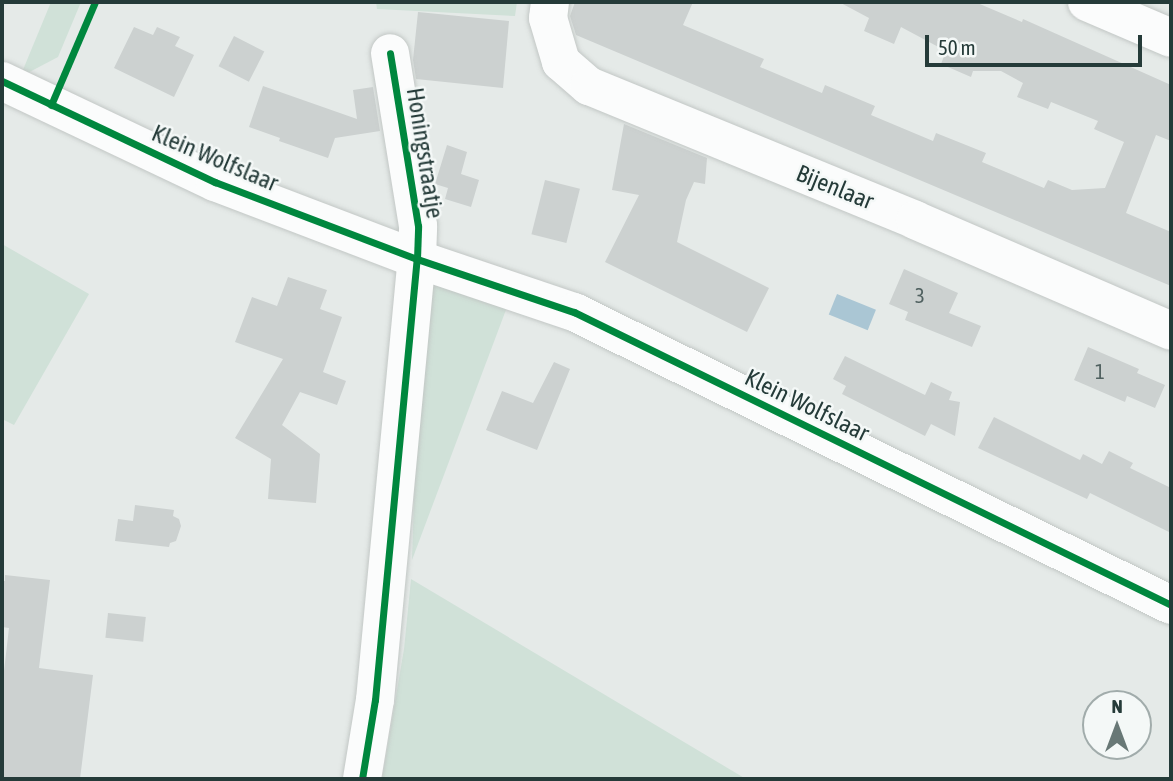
<!DOCTYPE html>
<html>
<head>
<meta charset="utf-8">
<style>
  body { margin:0 }
  #map { position:relative; width:1173px; height:781px; overflow:hidden; background:#e5eae8; font-family:"Asap Condensed",sans-serif }
  div>[style] { position:absolute }
  .green>* { inset:0; background:#d0e1d8 }
  .water>* { inset:0; background:#aac6d4; transform-origin:0 0 }
  .building>* { inset:0; background:#ccd1d0; transform-origin:0 0 }
  .roads { filter:drop-shadow(0 0 2px #c2c7c5) drop-shadow(0 0 2px #c2c7c5) }
  .minor>* { height:38px; margin:-19px; padding:0 19px; transform-origin:19px; border-radius:19px; background:#fbfcfc }
  .cycleway>* { height:7px; margin:-3.5px; padding:0 3.5px; transform-origin:3.5px; border-radius:3.5px; background:#00873e }
  span { translate:-50% -50%; white-space:nowrap; text-align:center; line-height:1.15; -webkit-text-stroke:5px #f4f8f7; paint-order:stroke }
  .number-label { font-size:21px; color:#506160 }
  .number-label span { -webkit-text-stroke-width:0 }
  .street-label { font-size:24px; color:#253b39 }
  .frame { position:absolute; inset:0; border:4px solid #253b39; pointer-events:none }
  .north { position:absolute; left:1082px; top:690px; width:70px; height:70px; box-sizing:border-box; background:#f4f8f7; border:2px solid #a1acab; border-radius:50%; rotate:0deg; font-size:19px; font-weight:700; line-height:28px; text-align:center; color:#253b39 }
  .north::after { content:''; display:block; margin:auto; width:24px; height:32px; background:#687876; clip-path:polygon(50% 0,100% 100%,50% 72%,0 100%) }
  .scale { position:absolute; left:925px; top:35px; width:217px; height:32px; box-sizing:border-box; border:4px solid #253b39; border-top:0; padding-left:9px; font-size:21px; line-height:24px; white-space:nowrap; color:#253b39; -webkit-text-stroke:5px #f4f8f7; paint-order:stroke }
</style>
</head>
<body>
<div id="map">
  <div class="green">
    <div style="clip-path:polygon(51px 2px,81px 2px,58px 57px,20px 77px)"></div>
    <div style="clip-path:polygon(376px 2px,517px 2px,515px 16px,377px 9px)"></div>
    <div style="clip-path:polygon(2px 244px,89px 294px,14px 425px,2px 419px)"></div>
    <div style="clip-path:polygon(454px 279px,510px 299px,412px 560px,416px 436px,430px 288px)"></div>
    <div style="clip-path:polygon(411px 579px,746px 779px,382px 779px,404px 649px)"></div>
  </div>
  <div class="water">
    <div style="left:837px;top:294px;width:42px;height:22px;rotate:22deg"></div>
  </div>
  <div class="building">
    <div style="clip-path:polygon(575px 2px,693px 2px,683px 25px,764px 59px,760px 67px,822px 93px,825px 85px,875px 106px,871px 115px,933px 141px,936px 133px,986px 153px,982px 162px,1044px 188px,1048px 180px,1072px 190px,1105px 188px,1124px 142px,1094px 129px,1098px 121px,1051px 102px,1048px 109px,1017px 97px,1023px 83px,1001px 71px,973px 71px,971px 77px,941px 64px,946px 51px,901px 27px,894px 44px,864px 31px,869px 18px,839px 2px,975px 2px,1022px 22px,1023px 19px,1171px 85px,1171px 141px,1156px 135px,1126px 213px,1171px 232px,1171px 286px,576px 35px,570px 16px)"></div>
    <div style="clip-path:polygon(418px 12px,509px 21px,503px 88px,416px 79px,413px 60px)"></div>
    <div style="clip-path:polygon(134px 27px,153px 35px,157px 27px,180px 37px,175px 46px,194px 55px,174px 97px,114px 68px)"></div>
    <div style="left:234px;top:36px;width:34px;height:34px;rotate:27deg"></div>
    <div style="clip-path:polygon(263px 86px,357px 119px,353px 90px,373px 87px,380px 131px,335px 138px,328px 158px,279px 141px,280px 138px,249px 127px)"></div>
    <div style="clip-path:polygon(624px 124px,707px 158px,705px 184px,694px 182px,686px 200px,677px 242px,769px 288px,747px 332px,605px 262px,639px 195px,612px 190px)"></div>
    <div style="clip-path:polygon(447px 145px,467px 152px,461px 174px,479px 180px,471px 207px,445px 199px,448px 188px,435px 184px)"></div>
    <div style="left:545px;top:180px;width:36px;height:56px;rotate:14deg"></div>
    <div style="clip-path:polygon(904px 269px,958px 293px,949px 313px,981px 326px,972px 347px,905px 320px,908px 312px,889px 304px)"></div>
    <div style="clip-path:polygon(288px 277px,327px 290px,320px 309px,342px 317px,323px 372px,346px 381px,337px 405px,300px 392px,282px 425px,320px 454px,316px 503px,268px 499px,271px 459px,235px 438px,283px 359px,235px 342px,252px 297px,277px 306px)"></div>
    <div style="clip-path:polygon(1088px 347px,1139px 369px,1137px 373px,1165px 385px,1155px 408px,1127px 396px,1125px 402px,1074px 380px)"></div>
    <div style="clip-path:polygon(845px 356px,925px 395px,931px 382px,952px 392px,949px 400px,960px 402px,955px 436px,931px 424px,925px 436px,842px 394px,846px 386px,833px 379px)"></div>
    <div style="clip-path:polygon(554px 362px,570px 369px,537px 450px,486px 430px,502px 391px,533px 403px)"></div>
    <div style="clip-path:polygon(994px 417px,1080px 460px,1083px 454px,1102px 464px,1109px 451px,1133px 463px,1130px 468px,1171px 488px,1171px 533px,1090px 493px,1087px 499px,978px 448px)"></div>
    <div style="clip-path:polygon(135px 505px,174px 510px,173px 516px,179px 519px,181px 526px,176px 541px,170px 543px,169px 547px,115px 541px,118px 519px,133px 521px)"></div>
    <div style="clip-path:polygon(5px 575px,50px 580px,39px 668px,93px 675px,80px 779px,2px 779px,2px 688px,9px 628px,2px 627px,2px 581px,5px 581px)"></div>
    <div style="left:108px;top:613px;width:38px;height:25px;rotate:6deg"></div>
  </div>
  <div class="roads">
    <div class="minor">
      <div style="left:550px;top:2px;width:16px;rotate:97deg"></div>
      <div style="left:548px;top:18px;width:46px;rotate:73.5deg"></div>
      <div style="left:561px;top:62px;width:37px;rotate:41deg"></div>
      <div style="left:589px;top:86px;width:352px;rotate:22.3deg"></div>
      <div style="left:915px;top:220px;width:279px;rotate:23.4deg"></div>
      <div style="left:1087px;top:2px;width:91px;rotate:23.2deg"></div>
      <div style="left:2px;top:81px;width:236px;rotate:25.4deg"></div>
      <div style="left:215px;top:182px;width:216px;rotate:20.9deg"></div>
      <div style="left:417px;top:259px;width:166px;rotate:18.7deg"></div>
      <div style="left:574px;top:312px;width:665px;rotate:26.14deg"></div>
      <div style="left:362px;top:779px;width:80px;rotate:-80.7deg"></div>
      <div style="left:375px;top:700px;width:443px;rotate:-84.6deg"></div>
      <div style="left:417px;top:259px;width:33px;rotate:-88deg"></div>
      <div style="left:418px;top:226px;width:175px;rotate:-99.2deg"></div>
    </div>
  </div>
  <div class="cycleway">
    <div style="left:2px;top:81px;width:236px;rotate:25.4deg"></div>
    <div style="left:215px;top:182px;width:216px;rotate:20.9deg"></div>
    <div style="left:417px;top:259px;width:166px;rotate:18.7deg"></div>
    <div style="left:574px;top:312px;width:665px;rotate:26.14deg"></div>
    <div style="left:51px;top:105px;width:112px;rotate:-66.9deg"></div>
    <div style="left:362px;top:779px;width:80px;rotate:-80.7deg"></div>
    <div style="left:375px;top:700px;width:443px;rotate:-84.6deg"></div>
    <div style="left:417px;top:259px;width:33px;rotate:-88deg"></div>
    <div style="left:418px;top:226px;width:175px;rotate:-99.2deg"></div>
  </div>
  <div class="number-label">
    <span style="left:920px;top:295px">3</span>
    <span style="left:1100px;top:371px">1</span>
  </div>
  <div class="street-label">
    <span style="left:425px;top:153px;rotate:81deg">Honingstraatje</span>
    <span style="left:215px;top:158px;rotate:23deg">Klein Wolfslaar</span>
    <span style="left:835px;top:187px;rotate:22deg">Bijenlaar</span>
    <span style="left:807px;top:405px;rotate:26deg">Klein Wolfslaar</span>
  </div>
  <div class="frame"></div>
  <div class="north">N</div>
  <div class="scale">50 m</div>
</div>
</body>
</html>
